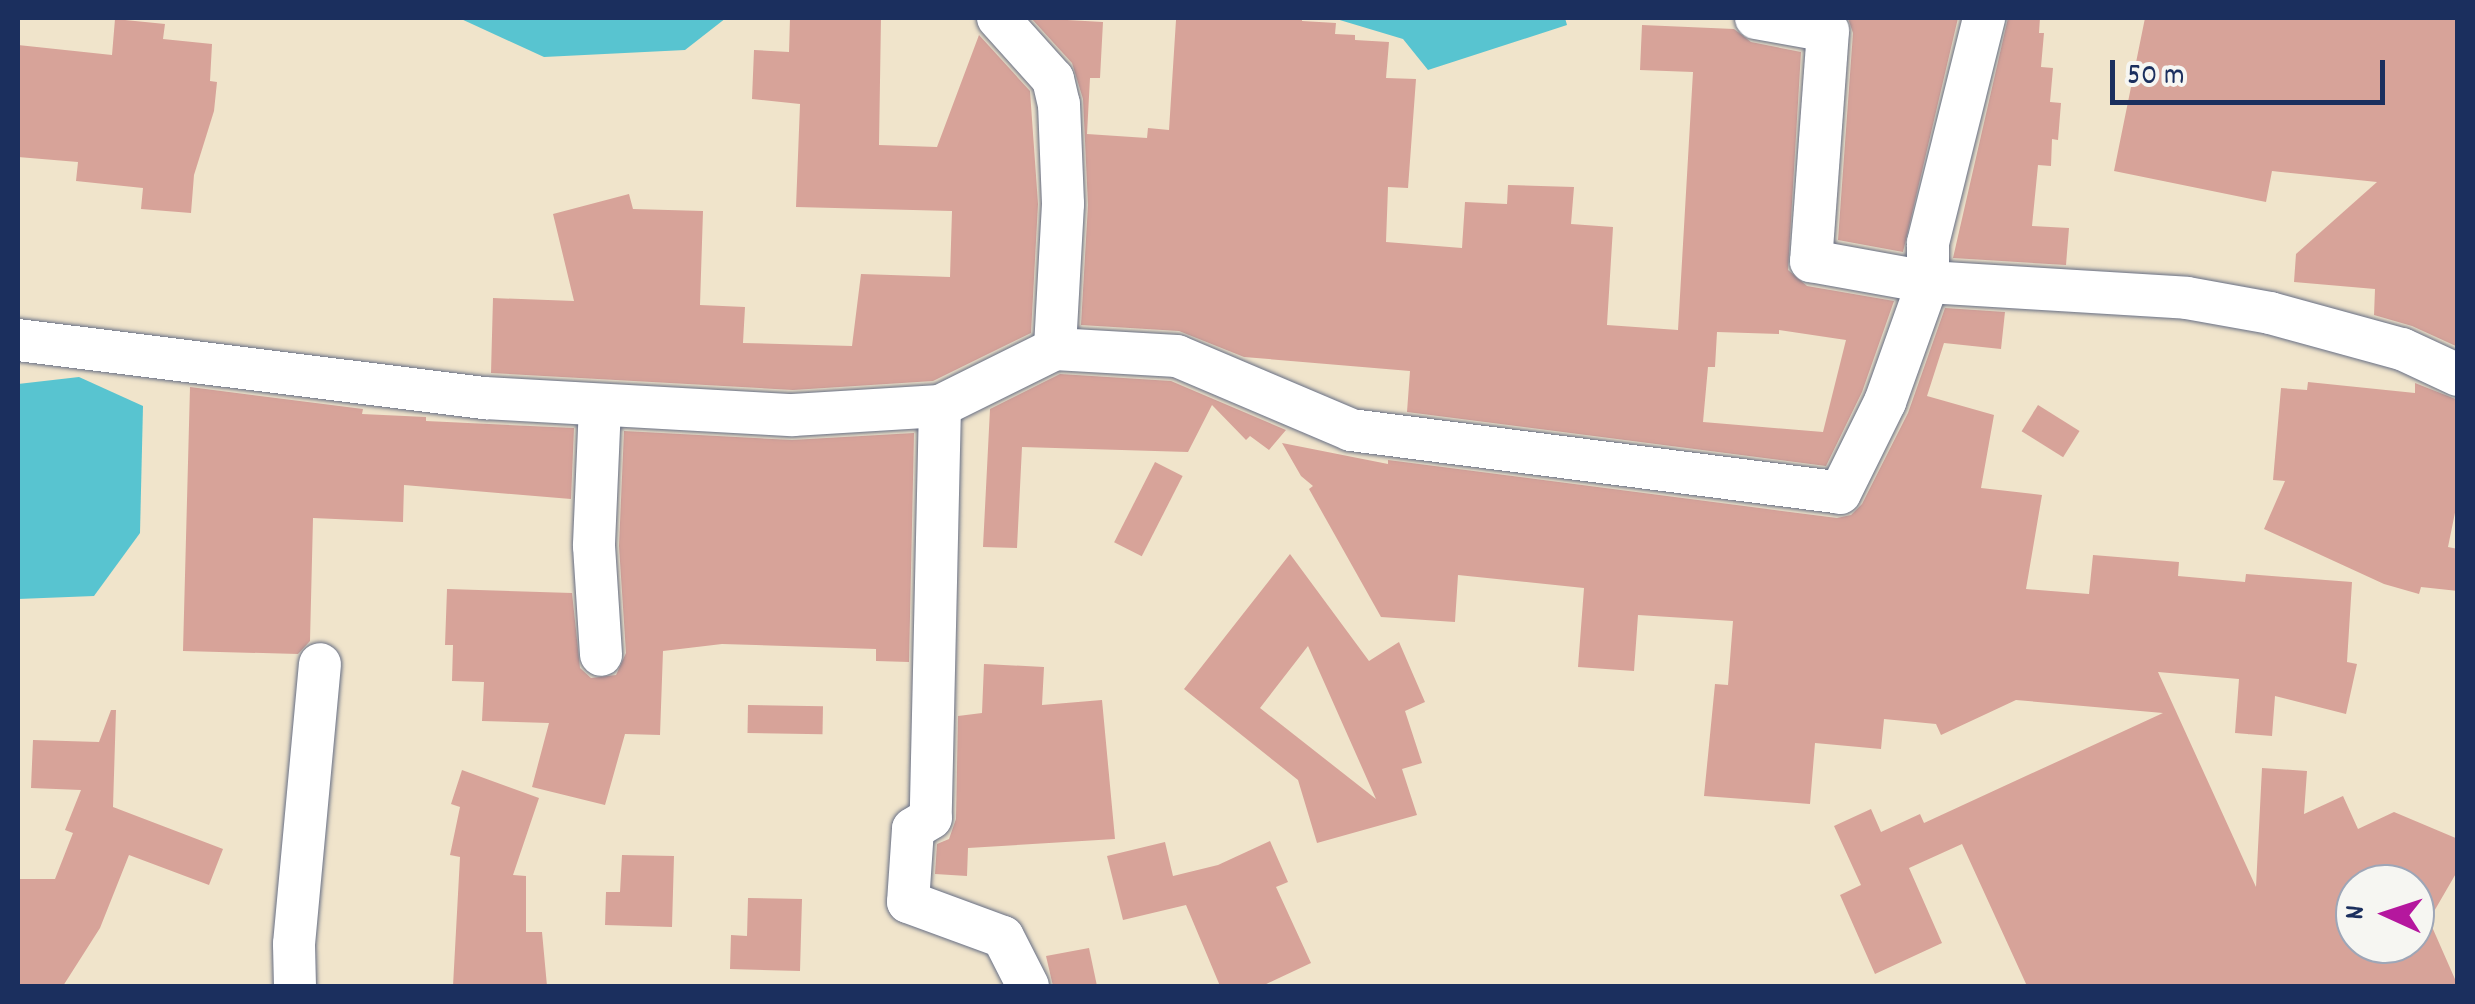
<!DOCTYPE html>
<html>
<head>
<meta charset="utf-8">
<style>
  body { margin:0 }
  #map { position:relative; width:2475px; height:1004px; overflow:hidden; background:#f0e4cb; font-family:Dekko,sans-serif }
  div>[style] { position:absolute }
  .water>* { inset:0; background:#58c4d0 }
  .building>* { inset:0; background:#d7a399; transform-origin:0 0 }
  .roads { filter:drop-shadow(0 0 2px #666e84) drop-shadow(0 0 2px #666e84) }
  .minor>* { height:42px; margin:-21px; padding:0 21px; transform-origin:21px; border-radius:21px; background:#fff }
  span { translate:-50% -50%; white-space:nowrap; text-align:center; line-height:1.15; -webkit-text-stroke:9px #f6f6f2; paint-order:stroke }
  .frame { position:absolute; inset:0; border:20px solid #1b2f5e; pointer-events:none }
  .north { position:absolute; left:2335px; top:864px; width:100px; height:100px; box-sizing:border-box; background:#f6f6f2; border:2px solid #9ea6b7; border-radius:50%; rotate:273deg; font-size:28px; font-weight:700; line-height:40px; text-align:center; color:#1b2f5e }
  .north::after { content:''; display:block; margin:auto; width:35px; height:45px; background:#b5179e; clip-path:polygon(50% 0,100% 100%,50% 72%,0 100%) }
  .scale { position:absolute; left:2110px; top:60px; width:275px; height:45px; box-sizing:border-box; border:5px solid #1b2f5e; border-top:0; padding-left:12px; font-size:30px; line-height:35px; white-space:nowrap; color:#1b2f5e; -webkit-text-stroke:8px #f6f6f2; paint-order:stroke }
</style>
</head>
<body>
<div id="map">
  <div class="water">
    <div style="clip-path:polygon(459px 18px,726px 18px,685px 50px,544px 57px)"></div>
    <div style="clip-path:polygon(1333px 18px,1565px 18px,1567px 25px,1428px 70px,1403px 39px)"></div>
    <div style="clip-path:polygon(79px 377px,143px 406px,140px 533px,94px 596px,18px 599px,18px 384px)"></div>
  </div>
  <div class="building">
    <div style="clip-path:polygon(790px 18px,881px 18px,879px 145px,937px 147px,979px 35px,1030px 91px,1038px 204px,1031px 333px,933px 381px,793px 390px,491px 373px,493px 298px,574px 301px,553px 214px,629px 194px,633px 209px,703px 211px,700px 305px,745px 307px,743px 343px,852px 346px,861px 274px,950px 277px,952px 211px,796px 207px,800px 104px,752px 99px,754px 50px,789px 52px)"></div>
    <div style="clip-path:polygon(evenodd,1031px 18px,1103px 22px,1100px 78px,1090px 78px,1087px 134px,1147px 138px,1148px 128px,1169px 130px,1176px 20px,1302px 18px,1302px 21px,1336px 23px,1335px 34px,1355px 35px,1355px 40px,1389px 42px,1386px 78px,1416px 79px,1408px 188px,1388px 187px,1386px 242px,1462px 248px,1465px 202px,1507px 204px,1508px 185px,1574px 187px,1571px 224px,1613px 227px,1607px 325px,1678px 330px,1693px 72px,1640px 70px,1642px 25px,1734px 29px,1751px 42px,1801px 52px,1788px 270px,1807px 286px,1894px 301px,1862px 392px,1826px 466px,1407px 412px,1410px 371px,1244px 357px,1179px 331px,1081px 325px,1088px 205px,1083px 99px,1072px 63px,1031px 18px,1779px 330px,1846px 340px,1823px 432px,1703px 422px,1708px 367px,1715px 367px,1717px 332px,1779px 334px,1779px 330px)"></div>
    <div style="clip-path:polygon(1848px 18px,1958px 18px,1903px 252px,1838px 240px,1853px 33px)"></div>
    <div style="clip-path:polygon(2008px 18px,2040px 18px,2039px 33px,2044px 33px,2041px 67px,2053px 68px,2050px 102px,2061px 103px,2058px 140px,2052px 139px,2051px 166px,2038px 165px,2032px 226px,2069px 228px,2066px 265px,1953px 258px)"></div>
    <div style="clip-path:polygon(2145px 18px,2458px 18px,2458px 347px,2412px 326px,2374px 315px,2375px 289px,2294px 282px,2296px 254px,2377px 182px,2272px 171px,2266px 202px,2114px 171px)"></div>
    <div style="clip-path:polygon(115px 19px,165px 24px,163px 39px,212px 44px,210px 81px,217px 82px,214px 111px,194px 175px,191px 213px,141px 209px,143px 188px,76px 181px,78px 162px,18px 157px,18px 45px,112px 55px)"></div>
    <div style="clip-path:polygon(evenodd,1945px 308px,2005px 312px,2001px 349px,1944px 343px,1927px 396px,1994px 415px,1981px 488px,2042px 495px,2026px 589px,2089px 594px,2093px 555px,2179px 562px,2178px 576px,2245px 582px,2246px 574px,2352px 582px,2347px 662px,2357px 664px,2346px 714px,2275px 696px,2272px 736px,2235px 733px,2239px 679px,2158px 672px,2256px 887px,2262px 768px,2307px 771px,2304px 814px,2343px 796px,2358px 829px,2394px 812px,2458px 839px,2458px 870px,2429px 920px,2458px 986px,2027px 986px,1962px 844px,1909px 868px,1942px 943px,1875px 974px,1840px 895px,1861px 885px,1834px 826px,1871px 809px,1881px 832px,1920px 814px,1924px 823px,2163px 713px,2016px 700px,1941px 735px,1936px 724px,1884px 719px,1881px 749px,1815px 743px,1810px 804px,1704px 796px,1715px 684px,1728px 685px,1733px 621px,1638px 615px,1634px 671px,1578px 667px,1584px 588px,1458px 575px,1455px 622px,1381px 617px,1309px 489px,1313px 486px,1301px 476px,1282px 443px,1388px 464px,1388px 460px,1837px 518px,1851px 515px,1862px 504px,1908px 413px,1945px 308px,2355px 884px,2415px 884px,2415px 944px,2355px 944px,2355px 884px)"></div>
    <div style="clip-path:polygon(1060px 374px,1171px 381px,1286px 430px,1269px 450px,1250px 436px,1246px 440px,1212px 405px,1188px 452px,1022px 447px,1017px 548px,983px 547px,990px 409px)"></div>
    <div style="clip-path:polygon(2308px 382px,2415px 393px,2415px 383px,2458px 400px,2458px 498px,2448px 547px,2458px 549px,2458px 591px,2421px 587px,2419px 594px,2384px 584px,2264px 529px,2285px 481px,2273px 480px,2281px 388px,2307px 390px)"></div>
    <div style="clip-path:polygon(190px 387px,363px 409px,362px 414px,426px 417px,426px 421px,574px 428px,571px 499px,404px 485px,403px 522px,313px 518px,310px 641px,298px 654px,183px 651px)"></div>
    <div style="left:2038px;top:405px;width:49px;height:31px;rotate:32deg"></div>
    <div style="clip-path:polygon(624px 431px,792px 440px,914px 433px,909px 662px,876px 661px,876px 649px,722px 644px,663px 651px,660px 735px,625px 734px,605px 805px,532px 787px,549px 723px,482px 721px,484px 682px,452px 681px,453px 645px,445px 645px,447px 589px,572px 593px,580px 668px,591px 678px,616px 675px,626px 653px,619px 546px)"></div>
    <div style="left:1155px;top:462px;width:31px;height:90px;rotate:27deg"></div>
    <div style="clip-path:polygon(evenodd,1290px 554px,1369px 661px,1399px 642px,1425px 702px,1405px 711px,1422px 763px,1402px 769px,1417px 815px,1317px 843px,1298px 780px,1184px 689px,1290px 554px,1308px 646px,1376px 799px,1260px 708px,1308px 646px)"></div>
    <div style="clip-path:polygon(984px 664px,1044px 667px,1042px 705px,1102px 700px,1115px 839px,968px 848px,967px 876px,935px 874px,937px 844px,949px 839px,956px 819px,958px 716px,982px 713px)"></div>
    <div style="left:748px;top:705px;width:75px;height:28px;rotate:1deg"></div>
    <div style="clip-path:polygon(111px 710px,116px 710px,113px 807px,223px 849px,209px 885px,129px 855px,100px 928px,63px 986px,18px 986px,18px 879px,55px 879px,73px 833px,65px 830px,81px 790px,31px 788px,33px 740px,99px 742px)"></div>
    <div style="clip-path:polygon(462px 770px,539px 798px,513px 875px,526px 876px,526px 932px,542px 932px,547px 986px,453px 986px,460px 857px,450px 855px,460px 807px,451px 804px)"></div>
    <div style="clip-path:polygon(1270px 841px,1288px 882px,1276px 887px,1311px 963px,1262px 986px,1220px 986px,1186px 905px,1123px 920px,1107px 856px,1165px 842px,1173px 876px,1218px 865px)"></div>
    <div style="clip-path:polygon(622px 855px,674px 856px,672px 927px,605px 925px,606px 892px,620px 892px)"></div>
    <div style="clip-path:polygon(748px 898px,802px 899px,800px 971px,730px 969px,731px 935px,747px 936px)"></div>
    <div style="clip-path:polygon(1089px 948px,1097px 986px,1053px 986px,1046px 956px)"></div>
  </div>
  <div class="roads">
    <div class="minor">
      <div style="left:998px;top:18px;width:82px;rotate:48deg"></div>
      <div style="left:1053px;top:79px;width:26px;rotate:77deg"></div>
      <div style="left:1059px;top:104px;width:100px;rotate:87.7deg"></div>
      <div style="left:1063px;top:204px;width:145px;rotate:93.2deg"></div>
      <div style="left:1756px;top:18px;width:73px;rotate:10.2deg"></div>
      <div style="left:1828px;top:31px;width:231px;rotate:94.2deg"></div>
      <div style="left:1811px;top:261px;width:119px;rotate:10.2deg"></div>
      <div style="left:1928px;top:282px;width:39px;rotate:-90deg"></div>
      <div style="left:1928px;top:243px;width:232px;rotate:-76deg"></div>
      <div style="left:18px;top:340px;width:471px;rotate:7.1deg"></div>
      <div style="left:485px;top:398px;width:308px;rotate:3.2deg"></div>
      <div style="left:793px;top:415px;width:147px;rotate:-3.5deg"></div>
      <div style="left:940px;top:406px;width:128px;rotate:-26.4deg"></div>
      <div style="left:1055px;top:349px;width:122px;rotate:3.3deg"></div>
      <div style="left:1177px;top:356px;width:189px;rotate:23deg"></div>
      <div style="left:1351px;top:430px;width:493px;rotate:7.3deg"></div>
      <div style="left:1840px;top:493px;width:102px;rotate:-63.7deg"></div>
      <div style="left:1885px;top:402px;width:127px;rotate:-70.3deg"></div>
      <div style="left:1928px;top:282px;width:259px;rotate:3.5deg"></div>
      <div style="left:2187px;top:298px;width:84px;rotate:10.2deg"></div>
      <div style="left:2270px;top:313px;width:137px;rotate:15.3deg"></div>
      <div style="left:2402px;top:349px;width:62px;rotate:24.9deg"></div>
      <div style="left:600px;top:406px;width:140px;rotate:92.5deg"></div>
      <div style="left:594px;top:546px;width:109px;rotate:86.3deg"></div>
      <div style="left:940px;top:406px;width:412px;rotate:91.3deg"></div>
      <div style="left:931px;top:818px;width:21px;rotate:149deg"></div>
      <div style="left:913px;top:829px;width:73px;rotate:93.9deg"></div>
      <div style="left:908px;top:902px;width:101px;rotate:20.2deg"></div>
      <div style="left:1003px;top:937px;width:55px;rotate:63deg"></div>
      <div style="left:295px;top:986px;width:42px;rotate:-91.4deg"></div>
      <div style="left:294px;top:944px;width:281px;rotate:-84.7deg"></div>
    </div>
  </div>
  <div class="frame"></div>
  <div class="north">N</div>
  <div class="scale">50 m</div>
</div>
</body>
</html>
